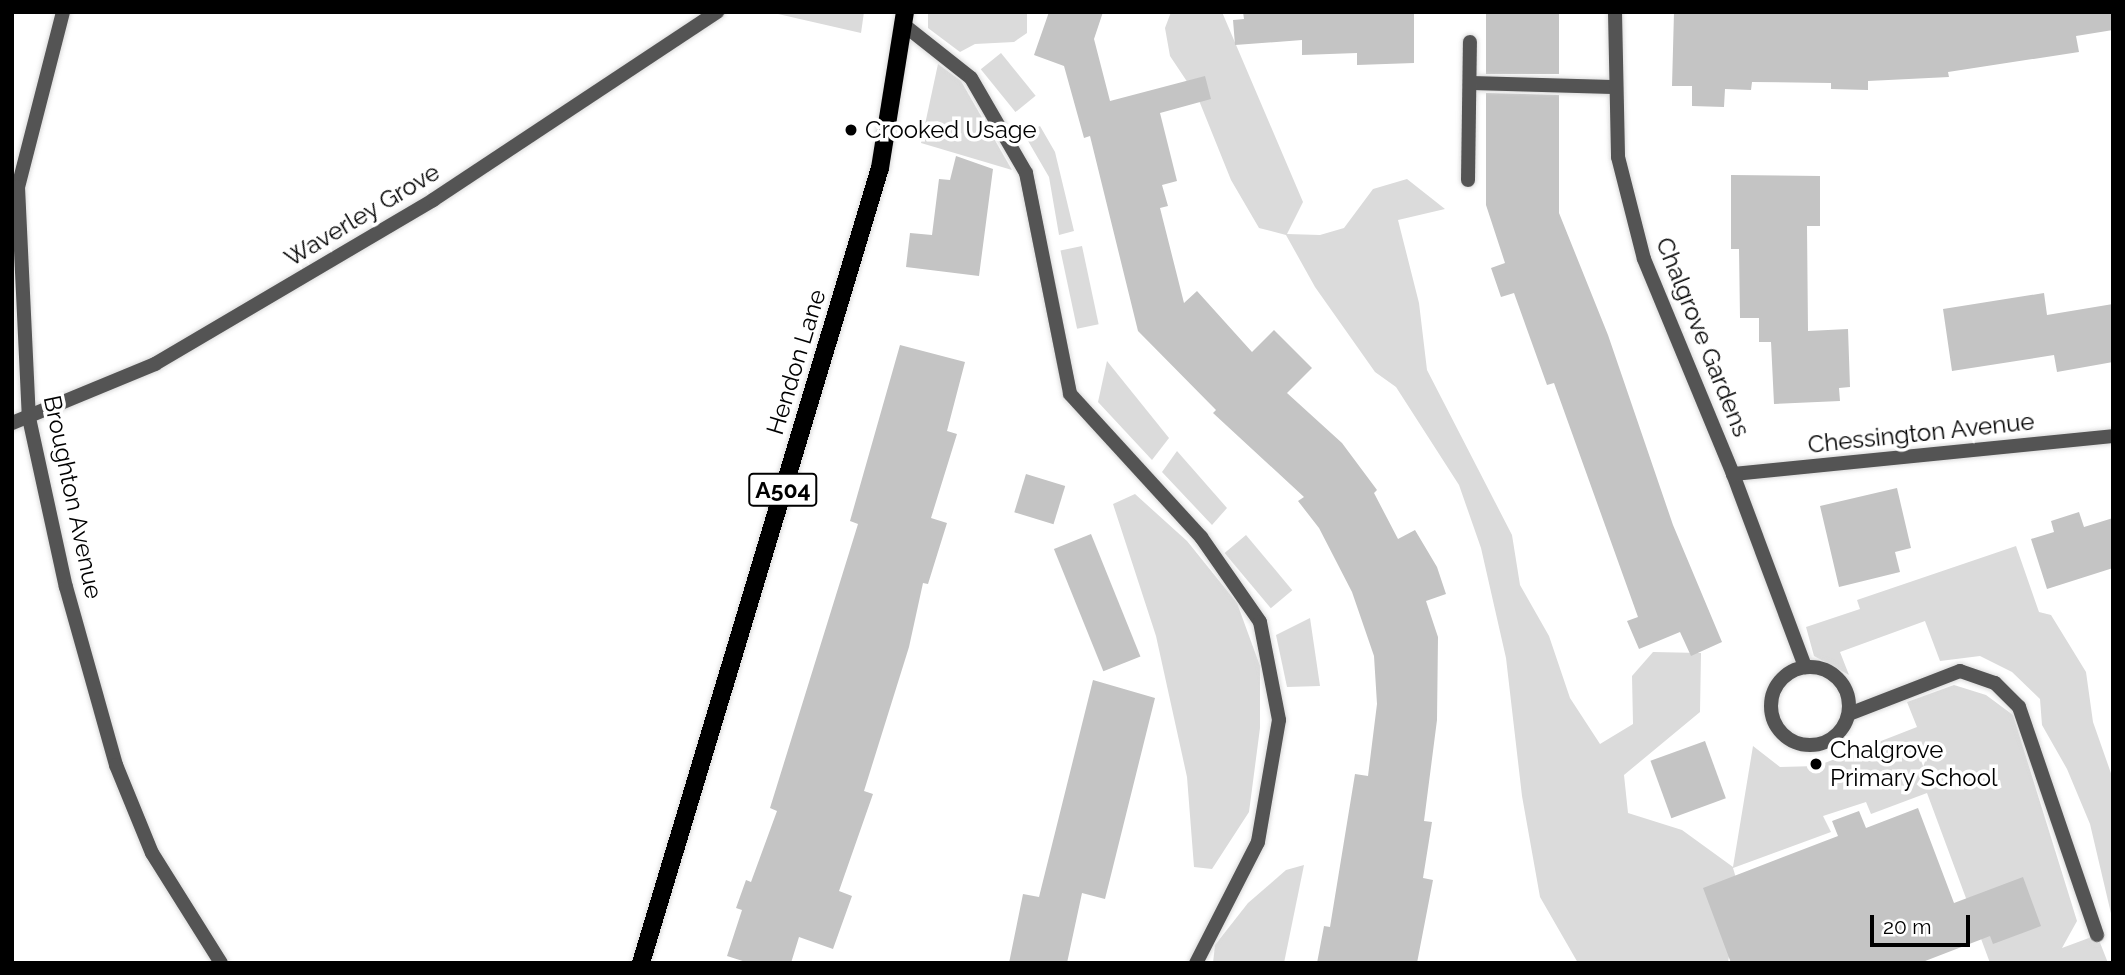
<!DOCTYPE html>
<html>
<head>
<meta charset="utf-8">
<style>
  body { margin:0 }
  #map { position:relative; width:2125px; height:975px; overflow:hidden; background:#fff; font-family:Raleway,sans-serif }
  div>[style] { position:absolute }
  .green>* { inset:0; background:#dbdbdb; transform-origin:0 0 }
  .building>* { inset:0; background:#c4c4c4; transform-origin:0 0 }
  .roads { filter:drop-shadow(0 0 2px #dbdbdb) drop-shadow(0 0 2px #dbdbdb) }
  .service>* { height:14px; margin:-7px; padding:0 7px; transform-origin:7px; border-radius:7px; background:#545454 }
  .service>.ring { margin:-7px; padding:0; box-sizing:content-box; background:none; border:14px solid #545454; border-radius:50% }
  .minor>* { height:14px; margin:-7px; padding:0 7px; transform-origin:7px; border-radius:7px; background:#545454 }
  .primary>* { height:18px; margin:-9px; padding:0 9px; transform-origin:9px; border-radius:9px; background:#000 }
  .dots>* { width:19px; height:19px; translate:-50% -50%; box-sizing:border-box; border:4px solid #fff; border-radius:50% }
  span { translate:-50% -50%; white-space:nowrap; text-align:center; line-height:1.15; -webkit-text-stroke:7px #fff; paint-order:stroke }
  .shield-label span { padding:2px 5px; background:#fff; border:2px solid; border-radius:5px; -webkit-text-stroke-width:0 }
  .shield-label { font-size:23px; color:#000; font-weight:700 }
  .poi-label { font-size:24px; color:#000 }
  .left { translate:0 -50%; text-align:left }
  .street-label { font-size:24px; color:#000 }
  .frame { position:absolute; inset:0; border:14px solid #000; pointer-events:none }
  .scale { position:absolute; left:1870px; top:915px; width:100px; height:32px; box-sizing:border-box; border:4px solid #000; border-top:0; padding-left:9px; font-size:21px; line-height:24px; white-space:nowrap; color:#000; -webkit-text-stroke:5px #fff; paint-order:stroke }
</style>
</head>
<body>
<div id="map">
  <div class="green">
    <div style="clip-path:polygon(780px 12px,864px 12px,861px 33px,778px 14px)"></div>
    <div style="clip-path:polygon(928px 12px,1027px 12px,1027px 33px,1014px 42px,975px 44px,960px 52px,928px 28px)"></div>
    <div style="clip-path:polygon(1171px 12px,1222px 12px,1303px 202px,1287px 234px,1320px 235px,1344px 228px,1373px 189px,1407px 179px,1445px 209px,1398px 220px,1419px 303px,1427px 370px,1512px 535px,1520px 585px,1549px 636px,1570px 698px,1600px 744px,1633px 724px,1632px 676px,1653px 652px,1701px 653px,1700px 712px,1624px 775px,1628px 813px,1682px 830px,1733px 867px,1753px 746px,1780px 767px,1817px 766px,1917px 727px,1907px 702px,1954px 685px,1986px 695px,2013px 715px,2077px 921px,2062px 948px,2097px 935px,2108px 963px,1990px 963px,1927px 793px,1871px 814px,1866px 802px,1823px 816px,1831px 832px,1733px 868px,1739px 888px,1728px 963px,1578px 963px,1540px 897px,1522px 796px,1506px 658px,1481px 548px,1459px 485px,1396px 387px,1375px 372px,1315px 287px,1286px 235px,1259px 228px,1231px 180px,1198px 98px,1170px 56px,1165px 28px)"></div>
    <div style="left:1001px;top:53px;width:55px;height:26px;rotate:51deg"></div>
    <div style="clip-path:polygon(938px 64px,961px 81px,1012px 170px,921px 143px)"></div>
    <div style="clip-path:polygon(1040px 126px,1055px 152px,1074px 231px,1059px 235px,1049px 177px,1024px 134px)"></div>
    <div style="left:1082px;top:246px;width:80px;height:22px;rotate:78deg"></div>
    <div style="clip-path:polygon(1107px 361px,1169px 438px,1152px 460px,1098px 402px)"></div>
    <div style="clip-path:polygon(1177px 451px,1227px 508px,1212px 525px,1162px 472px)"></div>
    <div style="clip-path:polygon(1135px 494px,1187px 541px,1237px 603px,1260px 666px,1260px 728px,1249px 812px,1212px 869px,1194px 867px,1187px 777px,1156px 636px,1113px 504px)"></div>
    <div style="left:1246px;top:535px;width:72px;height:28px;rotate:50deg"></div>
    <div style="clip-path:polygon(2016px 546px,2039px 612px,2051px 615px,2086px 672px,2093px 722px,2113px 779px,2113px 922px,2090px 824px,2067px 769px,2042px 725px,2040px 699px,2012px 672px,1980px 656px,1940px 661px,1925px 621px,1840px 652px,1849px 675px,1814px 656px,1806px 627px,1860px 609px,1857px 600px)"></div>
    <div style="clip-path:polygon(1310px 618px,1320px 686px,1287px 687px,1276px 635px)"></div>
    <div style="clip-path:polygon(1304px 865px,1284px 963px,1213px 963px,1215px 945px,1248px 903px,1286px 870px)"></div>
  </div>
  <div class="building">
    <div style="clip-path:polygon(1049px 12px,1103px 12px,1094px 39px,1110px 101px,1205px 76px,1211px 99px,1160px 113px,1177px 181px,1162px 185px,1168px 206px,1160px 208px,1184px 303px,1197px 291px,1252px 352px,1274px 330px,1312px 368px,1287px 393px,1342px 443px,1377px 490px,1374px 493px,1398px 539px,1415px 530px,1437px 567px,1446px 594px,1426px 601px,1438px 637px,1437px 720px,1424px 821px,1432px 822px,1423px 878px,1433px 880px,1417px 963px,1317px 963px,1324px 926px,1330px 927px,1355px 774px,1368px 776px,1377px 704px,1374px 656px,1352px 592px,1319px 528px,1298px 501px,1304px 497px,1213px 413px,1216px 410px,1138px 331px,1090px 136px,1084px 138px,1064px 66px,1034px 55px)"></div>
    <div style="clip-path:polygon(1243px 12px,1414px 12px,1414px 63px,1357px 65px,1357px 53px,1302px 55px,1302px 40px,1235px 45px,1233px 20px,1244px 19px)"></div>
    <div style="left:1486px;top:12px;width:73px;height:62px"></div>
    <div style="clip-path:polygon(1674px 12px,2113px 12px,2113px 30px,2076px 36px,2079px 52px,1948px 72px,1949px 77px,1868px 81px,1868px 90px,1831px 89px,1831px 83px,1752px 82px,1751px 90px,1725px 89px,1724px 107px,1692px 106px,1692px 86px,1672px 86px)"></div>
    <div style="clip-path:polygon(1486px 93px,1559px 95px,1559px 213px,1608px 335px,1673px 525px,1722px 642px,1691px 656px,1680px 632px,1639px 649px,1627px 621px,1638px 617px,1554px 383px,1547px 385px,1514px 293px,1501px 297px,1491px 268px,1505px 263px,1486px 205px)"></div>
    <div style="clip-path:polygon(956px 156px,993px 169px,979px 276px,906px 267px,910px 233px,932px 235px,939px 179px,950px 180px)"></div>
    <div style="clip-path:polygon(1731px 175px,1820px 176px,1820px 226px,1807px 226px,1808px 331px,1848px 329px,1850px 387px,1839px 388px,1840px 401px,1774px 404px,1771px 342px,1759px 342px,1759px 318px,1740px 318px,1739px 249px,1731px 249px)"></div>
    <div style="clip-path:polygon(2044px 293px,2047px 315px,2113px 304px,2113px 362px,2057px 372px,2054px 355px,1952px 371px,1943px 309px)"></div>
    <div style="clip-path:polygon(900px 345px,965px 362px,947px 431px,957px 434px,931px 518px,947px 523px,928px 584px,923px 583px,909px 647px,864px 791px,873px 794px,839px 891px,852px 896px,833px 949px,799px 937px,791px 963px,749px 963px,727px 956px,742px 910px,736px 908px,746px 880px,751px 882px,777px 811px,770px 808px,858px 524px,850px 521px)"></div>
    <div style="left:1026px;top:474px;width:41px;height:40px;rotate:17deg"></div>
    <div style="clip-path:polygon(1897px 488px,1911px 548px,1895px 552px,1900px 572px,1839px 587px,1820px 506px)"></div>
    <div style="clip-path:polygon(2079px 512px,2084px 527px,2113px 518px,2113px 568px,2047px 589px,2031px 539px,2054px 532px,2051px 521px)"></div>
    <div style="left:1091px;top:534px;width:132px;height:40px;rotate:68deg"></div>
    <div style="clip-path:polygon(1093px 680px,1155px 698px,1105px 899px,1082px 893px,1067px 963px,1009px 963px,1023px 894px,1039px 897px)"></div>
    <div style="left:1705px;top:741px;width:61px;height:58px;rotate:70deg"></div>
    <div style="clip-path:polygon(1918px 808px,1954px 903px,2023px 877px,2041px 926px,1993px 944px,1990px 936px,1920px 963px,1731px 963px,1703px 888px,1838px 836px,1832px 821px,1859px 811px,1866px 828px)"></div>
  </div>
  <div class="roads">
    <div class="service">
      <div style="left:1470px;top:83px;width:144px;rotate:1.6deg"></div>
      <div style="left:1468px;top:180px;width:138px;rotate:-89.2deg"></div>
      <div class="ring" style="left:1771px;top:667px;width:64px;height:64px"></div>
      <div style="left:1849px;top:714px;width:119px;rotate:-21.2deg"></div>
      <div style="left:1960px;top:671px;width:37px;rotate:19deg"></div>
      <div style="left:1995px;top:683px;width:34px;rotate:45deg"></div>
      <div style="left:2019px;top:707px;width:241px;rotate:71.1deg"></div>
    </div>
    <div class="minor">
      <div style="left:63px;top:12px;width:181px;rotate:104.4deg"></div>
      <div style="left:18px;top:187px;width:231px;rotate:87.3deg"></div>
      <div style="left:29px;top:418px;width:173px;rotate:77.7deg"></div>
      <div style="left:66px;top:587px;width:185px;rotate:74.3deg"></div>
      <div style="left:116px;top:765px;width:95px;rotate:67.8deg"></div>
      <div style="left:152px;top:853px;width:130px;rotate:57.9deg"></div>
      <div style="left:1615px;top:12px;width:145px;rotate:88.8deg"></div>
      <div style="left:1618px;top:157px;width:105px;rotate:75.7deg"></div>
      <div style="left:1644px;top:259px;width:233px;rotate:67.5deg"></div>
      <div style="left:1733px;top:474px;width:206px;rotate:69.5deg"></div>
      <div style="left:904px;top:25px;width:85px;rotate:38.3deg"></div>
      <div style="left:971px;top:78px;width:110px;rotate:59.9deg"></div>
      <div style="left:1026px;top:173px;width:225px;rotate:78.7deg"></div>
      <div style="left:1070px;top:394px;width:194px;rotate:47.5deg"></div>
      <div style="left:1201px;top:537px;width:103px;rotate:55.2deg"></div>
      <div style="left:1260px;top:622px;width:100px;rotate:79deg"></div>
      <div style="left:1279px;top:720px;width:124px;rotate:99.8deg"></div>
      <div style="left:1258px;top:842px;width:136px;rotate:117.1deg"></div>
      <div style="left:12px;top:423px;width:155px;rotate:-22.4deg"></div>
      <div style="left:155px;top:364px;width:323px;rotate:-30.5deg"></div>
      <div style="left:433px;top:200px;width:341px;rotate:-33.5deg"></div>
      <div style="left:1733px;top:474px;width:382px;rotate:-5.7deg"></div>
    </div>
    <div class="primary">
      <div style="left:641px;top:963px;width:830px;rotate:-73.27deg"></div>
      <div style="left:880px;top:168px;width:158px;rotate:-80.9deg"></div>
    </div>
  </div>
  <div class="dots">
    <div style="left:851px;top:130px;background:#000"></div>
    <div style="left:1816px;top:764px;background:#000"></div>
  </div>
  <div class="shield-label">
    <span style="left:783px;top:490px">A504</span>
  </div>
  <div class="poi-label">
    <span class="left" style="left:865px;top:130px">Crooked Usage</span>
    <span class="left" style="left:1830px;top:764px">Chalgrove<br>Primary School</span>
  </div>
  <div class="street-label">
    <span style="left:362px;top:215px;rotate:-31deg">Waverley Grove</span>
    <span style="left:1703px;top:337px;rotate:68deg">Chalgrove Gardens</span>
    <span style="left:796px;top:362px;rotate:-73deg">Hendon Lane</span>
    <span style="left:1921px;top:433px;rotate:-6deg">Chessington Avenue</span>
    <span style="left:73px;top:497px;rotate:78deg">Broughton Avenue</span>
  </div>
  <div class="frame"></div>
  <div class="scale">20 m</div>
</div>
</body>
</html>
